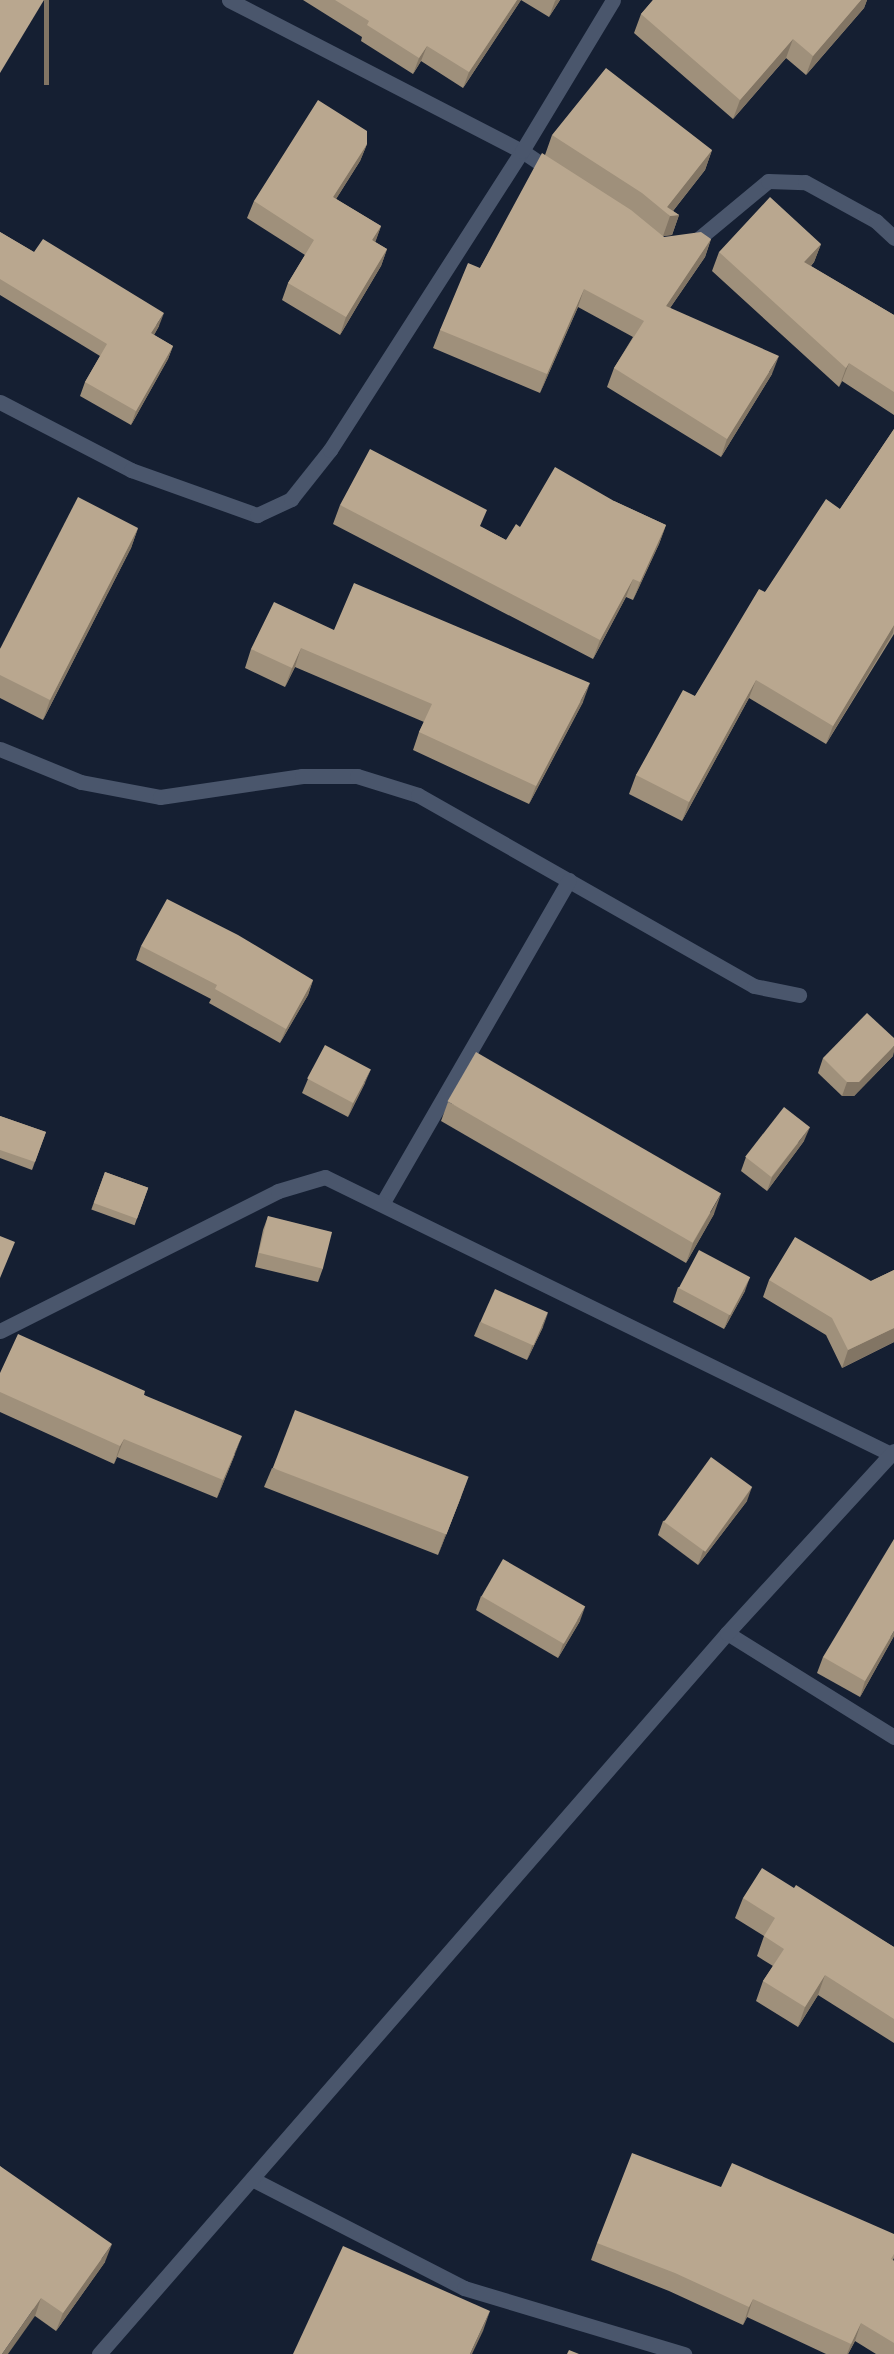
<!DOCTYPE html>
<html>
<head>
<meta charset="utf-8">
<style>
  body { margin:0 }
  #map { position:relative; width:894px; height:2354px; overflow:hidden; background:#151f32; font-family:"Space Grotesk",sans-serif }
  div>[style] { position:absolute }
  .minor>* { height:15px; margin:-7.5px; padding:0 7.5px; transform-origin:7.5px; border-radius:7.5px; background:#4a566c }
  .wall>* { inset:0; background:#9f907b; transform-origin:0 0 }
  .shaded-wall>* { inset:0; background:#827564; transform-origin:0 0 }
  .building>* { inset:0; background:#b9a78f; transform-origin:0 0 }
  span { translate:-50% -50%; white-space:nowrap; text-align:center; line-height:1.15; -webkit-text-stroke:5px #050911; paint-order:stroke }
</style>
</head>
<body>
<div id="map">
  <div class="minor">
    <div style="left:229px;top:0;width:330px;rotate:27.3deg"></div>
    <div style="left:522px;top:151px;width:40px;rotate:34deg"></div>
    <div style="left:687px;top:242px;width:10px;rotate:-11deg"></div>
    <div style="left:697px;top:240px;width:92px;rotate:-39.7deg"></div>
    <div style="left:768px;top:181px;width:37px;rotate:2deg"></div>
    <div style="left:805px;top:182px;width:81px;rotate:28.8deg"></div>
    <div style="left:876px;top:221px;width:25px;rotate:43deg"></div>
    <div style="left:0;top:402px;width:148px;rotate:27.4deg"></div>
    <div style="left:131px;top:470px;width:134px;rotate:19.7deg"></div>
    <div style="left:257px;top:515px;width:38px;rotate:-25deg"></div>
    <div style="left:291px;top:499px;width:63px;rotate:-51.5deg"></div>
    <div style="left:330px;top:450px;width:355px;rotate:-57.3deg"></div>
    <div style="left:522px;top:151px;width:176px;rotate:-58.9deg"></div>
    <div style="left:0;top:749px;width:87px;rotate:22.2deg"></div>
    <div style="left:81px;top:782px;width:80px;rotate:10.8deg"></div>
    <div style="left:160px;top:797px;width:144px;rotate:-8.4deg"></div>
    <div style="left:302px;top:776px;width:55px"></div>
    <div style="left:357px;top:776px;width:64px;rotate:17.3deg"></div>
    <div style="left:418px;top:795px;width:386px;rotate:29.6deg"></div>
    <div style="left:754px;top:986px;width:46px;rotate:11.3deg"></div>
    <div style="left:382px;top:1204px;width:374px;rotate:-60deg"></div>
    <div style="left:0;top:1331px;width:311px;rotate:-26.7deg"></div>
    <div style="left:278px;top:1191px;width:49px;rotate:-16.6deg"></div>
    <div style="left:325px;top:1177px;width:630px;rotate:26.08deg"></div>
    <div style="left:727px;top:1633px;width:197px;rotate:31.9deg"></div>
    <div style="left:252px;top:2179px;width:238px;rotate:27.2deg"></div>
    <div style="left:464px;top:2288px;width:230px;rotate:16.7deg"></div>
    <div style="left:99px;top:2354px;width:956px;rotate:-48.94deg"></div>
    <div style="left:727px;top:1633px;width:247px;rotate:-47.5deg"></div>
  </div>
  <div class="wall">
    <div style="clip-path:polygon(303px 0,560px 0,549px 17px,521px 0,463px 88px,421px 61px,413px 74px,361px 41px,362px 37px)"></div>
    <div style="clip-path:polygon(653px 0,867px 0,864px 8px,806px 75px,786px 58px,733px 119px,634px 33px,641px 14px)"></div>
    <div style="clip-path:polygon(552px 135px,712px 150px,705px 170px,673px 211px,679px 215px,672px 235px,663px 236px,664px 237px,711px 239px,705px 257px,670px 308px,772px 374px,721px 457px,607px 387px,614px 368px,633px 337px,578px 307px,540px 393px,433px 348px,440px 330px,480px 268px,545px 155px)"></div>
    <div style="clip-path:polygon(367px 144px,360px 161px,336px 199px,381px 226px,375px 242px,387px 249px,381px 266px,340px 335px,282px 300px,288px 283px,305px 255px,247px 218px,254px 201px)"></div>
    <div style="clip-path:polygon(0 232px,159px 326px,154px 335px,173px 346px,168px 359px,131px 425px,80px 396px,85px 382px,100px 356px,0 295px)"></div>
    <div style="clip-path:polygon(821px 244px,814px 262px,811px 266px,894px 315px,894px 415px,842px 381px,839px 387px,712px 271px,719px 252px)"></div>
    <div style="clip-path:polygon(894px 429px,894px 634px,826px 744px,749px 698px,682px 821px,629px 794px,636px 775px,695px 696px,765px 592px,840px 509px)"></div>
    <div style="clip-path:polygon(614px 501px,666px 525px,659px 544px,633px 600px,626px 597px,593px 659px,333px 524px,340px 505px,481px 527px,506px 540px,520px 527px)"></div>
    <div style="clip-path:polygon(138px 528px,131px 548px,43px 720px,0 698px,0 649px)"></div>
    <div style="clip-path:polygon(334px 630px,583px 702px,529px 804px,413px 750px,419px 732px,424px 722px,295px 667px,285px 687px,245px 668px,251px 649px)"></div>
    <div style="clip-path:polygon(141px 946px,313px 980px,308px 995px,280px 1043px,209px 1003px,211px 999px,136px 960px)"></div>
    <div style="clip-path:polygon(893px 1056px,854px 1096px,842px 1096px,818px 1073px,823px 1058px)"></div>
    <div style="clip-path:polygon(308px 1079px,365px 1083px,348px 1117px,302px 1093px)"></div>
    <div style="clip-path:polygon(448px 1102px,714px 1214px,686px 1263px,441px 1121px)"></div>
    <div style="clip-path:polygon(0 1116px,46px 1132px,32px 1170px,0 1158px)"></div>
    <div style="clip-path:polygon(804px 1141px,767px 1191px,741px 1171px,746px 1157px)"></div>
    <div style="left:105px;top:1172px;width:46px;height:40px;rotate:20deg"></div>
    <div style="clip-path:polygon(268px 1216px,323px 1268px,318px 1282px,255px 1267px,263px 1230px)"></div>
    <div style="clip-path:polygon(894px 1270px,894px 1342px,842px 1368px,826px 1335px,763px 1297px,769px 1280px,871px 1281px)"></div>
    <div style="clip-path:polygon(678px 1287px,745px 1291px,724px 1329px,673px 1302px)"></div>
    <div style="clip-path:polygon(480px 1322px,543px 1327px,527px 1360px,474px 1336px)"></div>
    <div style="clip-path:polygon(0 1373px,144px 1395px,235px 1454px,217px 1498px,117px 1457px,114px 1464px,0 1412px)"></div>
    <div style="clip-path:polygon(272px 1468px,461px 1497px,438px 1555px,264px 1487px)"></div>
    <div style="clip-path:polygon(747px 1501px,698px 1565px,658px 1535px,663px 1521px)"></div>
    <div style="clip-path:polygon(481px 1596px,580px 1621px,558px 1658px,476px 1610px)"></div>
    <div style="clip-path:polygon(894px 1636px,860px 1697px,817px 1673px,823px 1657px)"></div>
    <div style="clip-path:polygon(794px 1888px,894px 1947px,894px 2043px,818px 1995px,798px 2027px,756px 2001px,763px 1981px,773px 1966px,757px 1956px,764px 1936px,735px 1918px,743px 1898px)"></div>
    <div style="clip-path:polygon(0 2166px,105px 2262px,56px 2331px,35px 2316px)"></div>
    <div style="clip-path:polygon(894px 2234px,894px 2258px,893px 2260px,894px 2261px,894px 2354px,876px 2354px,855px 2341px,848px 2354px,826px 2354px,747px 2317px,743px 2325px,669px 2291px,591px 2260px,597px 2243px)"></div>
  </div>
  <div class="shaded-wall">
    <div style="left:44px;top:0;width:5px;height:85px"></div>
    <div style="clip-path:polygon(517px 0,521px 0,463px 88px,469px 72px)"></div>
    <div style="clip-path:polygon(556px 0,560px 0,549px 17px,555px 1px)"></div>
    <div style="clip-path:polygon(861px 0,867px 0,864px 8px,806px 75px,813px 56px)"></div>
    <div style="clip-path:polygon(793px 39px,786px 58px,733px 119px,740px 100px)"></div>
    <div style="clip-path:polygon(427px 46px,421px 61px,413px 74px,419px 58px)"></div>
    <div style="clip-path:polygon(367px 144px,360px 161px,326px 215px,333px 197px)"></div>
    <div style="clip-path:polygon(712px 150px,705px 170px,669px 216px,667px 207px)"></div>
    <div style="clip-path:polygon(679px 215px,672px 235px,663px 236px,670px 216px)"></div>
    <div style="clip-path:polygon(381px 226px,375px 243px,372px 240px)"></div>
    <div style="clip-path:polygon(711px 239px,705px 257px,659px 324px,666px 306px)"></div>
    <div style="clip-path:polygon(821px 244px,814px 262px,797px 281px,804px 262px)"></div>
    <div style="clip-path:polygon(387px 249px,381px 266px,340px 335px,346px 317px)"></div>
    <div style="clip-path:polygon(584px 289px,578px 307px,540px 393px,547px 374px)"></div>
    <div style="clip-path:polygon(164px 313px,159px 326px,147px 347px,151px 333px)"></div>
    <div style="clip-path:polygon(173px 346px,168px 359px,131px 425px,136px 411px)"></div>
    <div style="clip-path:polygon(779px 356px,772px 374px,721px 457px,727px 439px)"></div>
    <div style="clip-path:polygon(849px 363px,842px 381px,839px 387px,846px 368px)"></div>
    <div style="clip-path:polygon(666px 525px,659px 544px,633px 600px,640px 582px)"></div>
    <div style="clip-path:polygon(138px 528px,131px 548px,43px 720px,50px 700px)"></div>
    <div style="clip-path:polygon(633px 579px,626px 597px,593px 659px,600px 640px)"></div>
    <div style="clip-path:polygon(894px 625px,893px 633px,826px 744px,833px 726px)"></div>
    <div style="clip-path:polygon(301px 648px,295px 667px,285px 687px,292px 668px)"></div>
    <div style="clip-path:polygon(756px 680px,749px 698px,682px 821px,689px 802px)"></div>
    <div style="clip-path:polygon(590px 683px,583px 702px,529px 804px,536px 786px)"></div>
    <div style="clip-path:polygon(313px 980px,308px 995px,280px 1043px,286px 1029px)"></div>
    <div style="clip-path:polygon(894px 1046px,894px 1052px,893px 1056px,854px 1096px,842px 1096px,847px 1082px)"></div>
    <div style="clip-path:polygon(371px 1069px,365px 1083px,348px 1117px,353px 1103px)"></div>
    <div style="clip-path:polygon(810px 1127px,804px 1141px,767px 1191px,772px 1177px)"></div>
    <div style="clip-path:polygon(721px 1194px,714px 1214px,686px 1263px,693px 1243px)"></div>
    <div style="clip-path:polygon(750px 1277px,745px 1291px,724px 1329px,729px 1315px)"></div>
    <div style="clip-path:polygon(548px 1313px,543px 1327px,527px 1360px,532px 1346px)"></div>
    <div style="clip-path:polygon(894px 1328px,894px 1342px,842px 1368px,848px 1350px)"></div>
    <div style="clip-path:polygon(242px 1436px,235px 1454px,217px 1498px,223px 1480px)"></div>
    <div style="clip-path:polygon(124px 1439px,117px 1457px,114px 1464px,120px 1446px)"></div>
    <div style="clip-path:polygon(468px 1477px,461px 1497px,438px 1555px,445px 1535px)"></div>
    <div style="clip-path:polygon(752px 1487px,747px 1501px,698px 1565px,703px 1551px)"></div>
    <div style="clip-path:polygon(585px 1607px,580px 1621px,558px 1658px,563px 1644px)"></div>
    <div style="clip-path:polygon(894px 1631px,894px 1636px,860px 1697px,865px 1681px)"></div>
    <div style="clip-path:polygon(825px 1975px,818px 1995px,798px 2027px,805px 2007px)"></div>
    <div style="clip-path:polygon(112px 2244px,105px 2262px,56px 2331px,63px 2313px)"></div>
    <div style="clip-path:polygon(41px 2298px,35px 2316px,8px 2354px,2px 2354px)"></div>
    <div style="clip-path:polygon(753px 2299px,747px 2317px,743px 2325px,749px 2307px)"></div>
    <div style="clip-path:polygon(490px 2311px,483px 2331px,472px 2354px,470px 2354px)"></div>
    <div style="clip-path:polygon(861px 2323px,855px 2341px,848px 2354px,847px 2354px,851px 2344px)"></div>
  </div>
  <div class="building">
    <div style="clip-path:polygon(0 0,44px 0,0 73px)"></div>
    <div style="clip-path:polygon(335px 0,517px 0,469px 72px,427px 46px,419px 58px,367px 25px,369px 21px)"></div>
    <div style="clip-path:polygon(653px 0,861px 0,813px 56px,793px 39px,740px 100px,641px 14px)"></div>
    <div style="clip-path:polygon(606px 68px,712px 150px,667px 207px,679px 215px,670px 216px,642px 193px,552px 135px)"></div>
    <div style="clip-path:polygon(318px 100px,367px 131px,367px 144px,333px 197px,381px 226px,372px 240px,387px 249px,346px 317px,288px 283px,314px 240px,254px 201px)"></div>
    <div style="clip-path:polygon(542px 153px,631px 210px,664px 237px,701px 232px,711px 239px,666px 306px,779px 356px,727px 439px,614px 368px,644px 321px,584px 289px,547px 374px,440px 330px,468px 263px,480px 268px)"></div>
    <div style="clip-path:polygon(770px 197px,821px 244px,804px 262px,894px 315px,894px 392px,849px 363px,846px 368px,719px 252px)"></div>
    <div style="clip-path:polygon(0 232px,34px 252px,43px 239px,164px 313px,151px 333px,173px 346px,136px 411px,85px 382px,107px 344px,0 279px)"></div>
    <div style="clip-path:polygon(894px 429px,894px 625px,833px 726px,756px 680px,689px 802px,636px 775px,683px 690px,695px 696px,759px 589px,765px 592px,826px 499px,840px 509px)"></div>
    <div style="clip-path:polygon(370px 449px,487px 510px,480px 526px,506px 540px,516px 524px,520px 527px,555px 467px,614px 501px,666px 525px,640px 582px,633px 579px,600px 640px,340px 505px)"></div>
    <div style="clip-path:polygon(78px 497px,138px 528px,50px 700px,0 675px,0 649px)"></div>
    <div style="clip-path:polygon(354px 583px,590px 683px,536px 786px,419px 732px,432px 704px,301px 648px,292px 668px,251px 649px,274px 602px,334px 630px)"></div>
    <div style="clip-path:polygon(167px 899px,238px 935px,313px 980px,286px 1029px,215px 989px,217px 985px,141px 946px)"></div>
    <div style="clip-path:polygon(867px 1013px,894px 1038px,894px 1046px,859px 1082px,847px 1082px,823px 1058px)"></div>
    <div style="left:325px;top:1045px;width:52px;height:38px;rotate:28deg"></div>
    <div style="left:476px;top:1052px;width:283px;height:57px;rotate:30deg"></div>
    <div style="left:784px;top:1107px;width:33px;height:63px;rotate:38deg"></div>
    <div style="clip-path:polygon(0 1116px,46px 1132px,35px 1162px,0 1150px)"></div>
    <div style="left:105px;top:1172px;width:46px;height:33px;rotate:20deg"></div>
    <div style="left:268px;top:1216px;width:66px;height:38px;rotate:14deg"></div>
    <div style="clip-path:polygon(0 1236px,15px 1242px,0 1278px)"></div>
    <div style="clip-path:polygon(795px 1237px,871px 1281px,894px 1270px,894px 1328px,848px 1350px,832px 1318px,769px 1280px)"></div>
    <div style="left:699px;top:1250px;width:58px;height:43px;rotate:28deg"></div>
    <div style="left:495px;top:1289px;width:58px;height:36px;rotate:24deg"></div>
    <div style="clip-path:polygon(18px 1334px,145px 1391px,144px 1395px,242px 1436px,223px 1480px,124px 1439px,120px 1446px,0 1392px,0 1373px)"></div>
    <div style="left:295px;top:1410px;width:186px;height:62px;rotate:21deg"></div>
    <div style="left:711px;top:1457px;width:51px;height:80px;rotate:36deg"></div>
    <div style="clip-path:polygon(894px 1539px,894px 1631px,865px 1681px,823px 1657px)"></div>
    <div style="left:503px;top:1559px;width:95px;height:43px;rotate:30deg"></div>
    <div style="clip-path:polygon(762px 1868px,794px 1888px,796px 1885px,894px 1947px,894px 2019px,825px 1975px,805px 2007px,763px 1981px,784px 1949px,764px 1936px,775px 1918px,743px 1898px)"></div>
    <div style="clip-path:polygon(632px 2153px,721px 2187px,732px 2163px,894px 2234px,894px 2254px,891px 2259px,894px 2261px,894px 2343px,861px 2323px,851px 2344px,753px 2299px,749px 2307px,675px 2273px,597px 2243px)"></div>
    <div style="clip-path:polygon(0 2166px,112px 2244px,63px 2313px,41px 2298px,2px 2354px,0 2354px)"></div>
    <div style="clip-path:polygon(343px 2246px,490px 2311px,470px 2354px,293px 2354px)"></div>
    <div style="clip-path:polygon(569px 2350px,579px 2354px,567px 2354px)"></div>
  </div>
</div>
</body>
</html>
